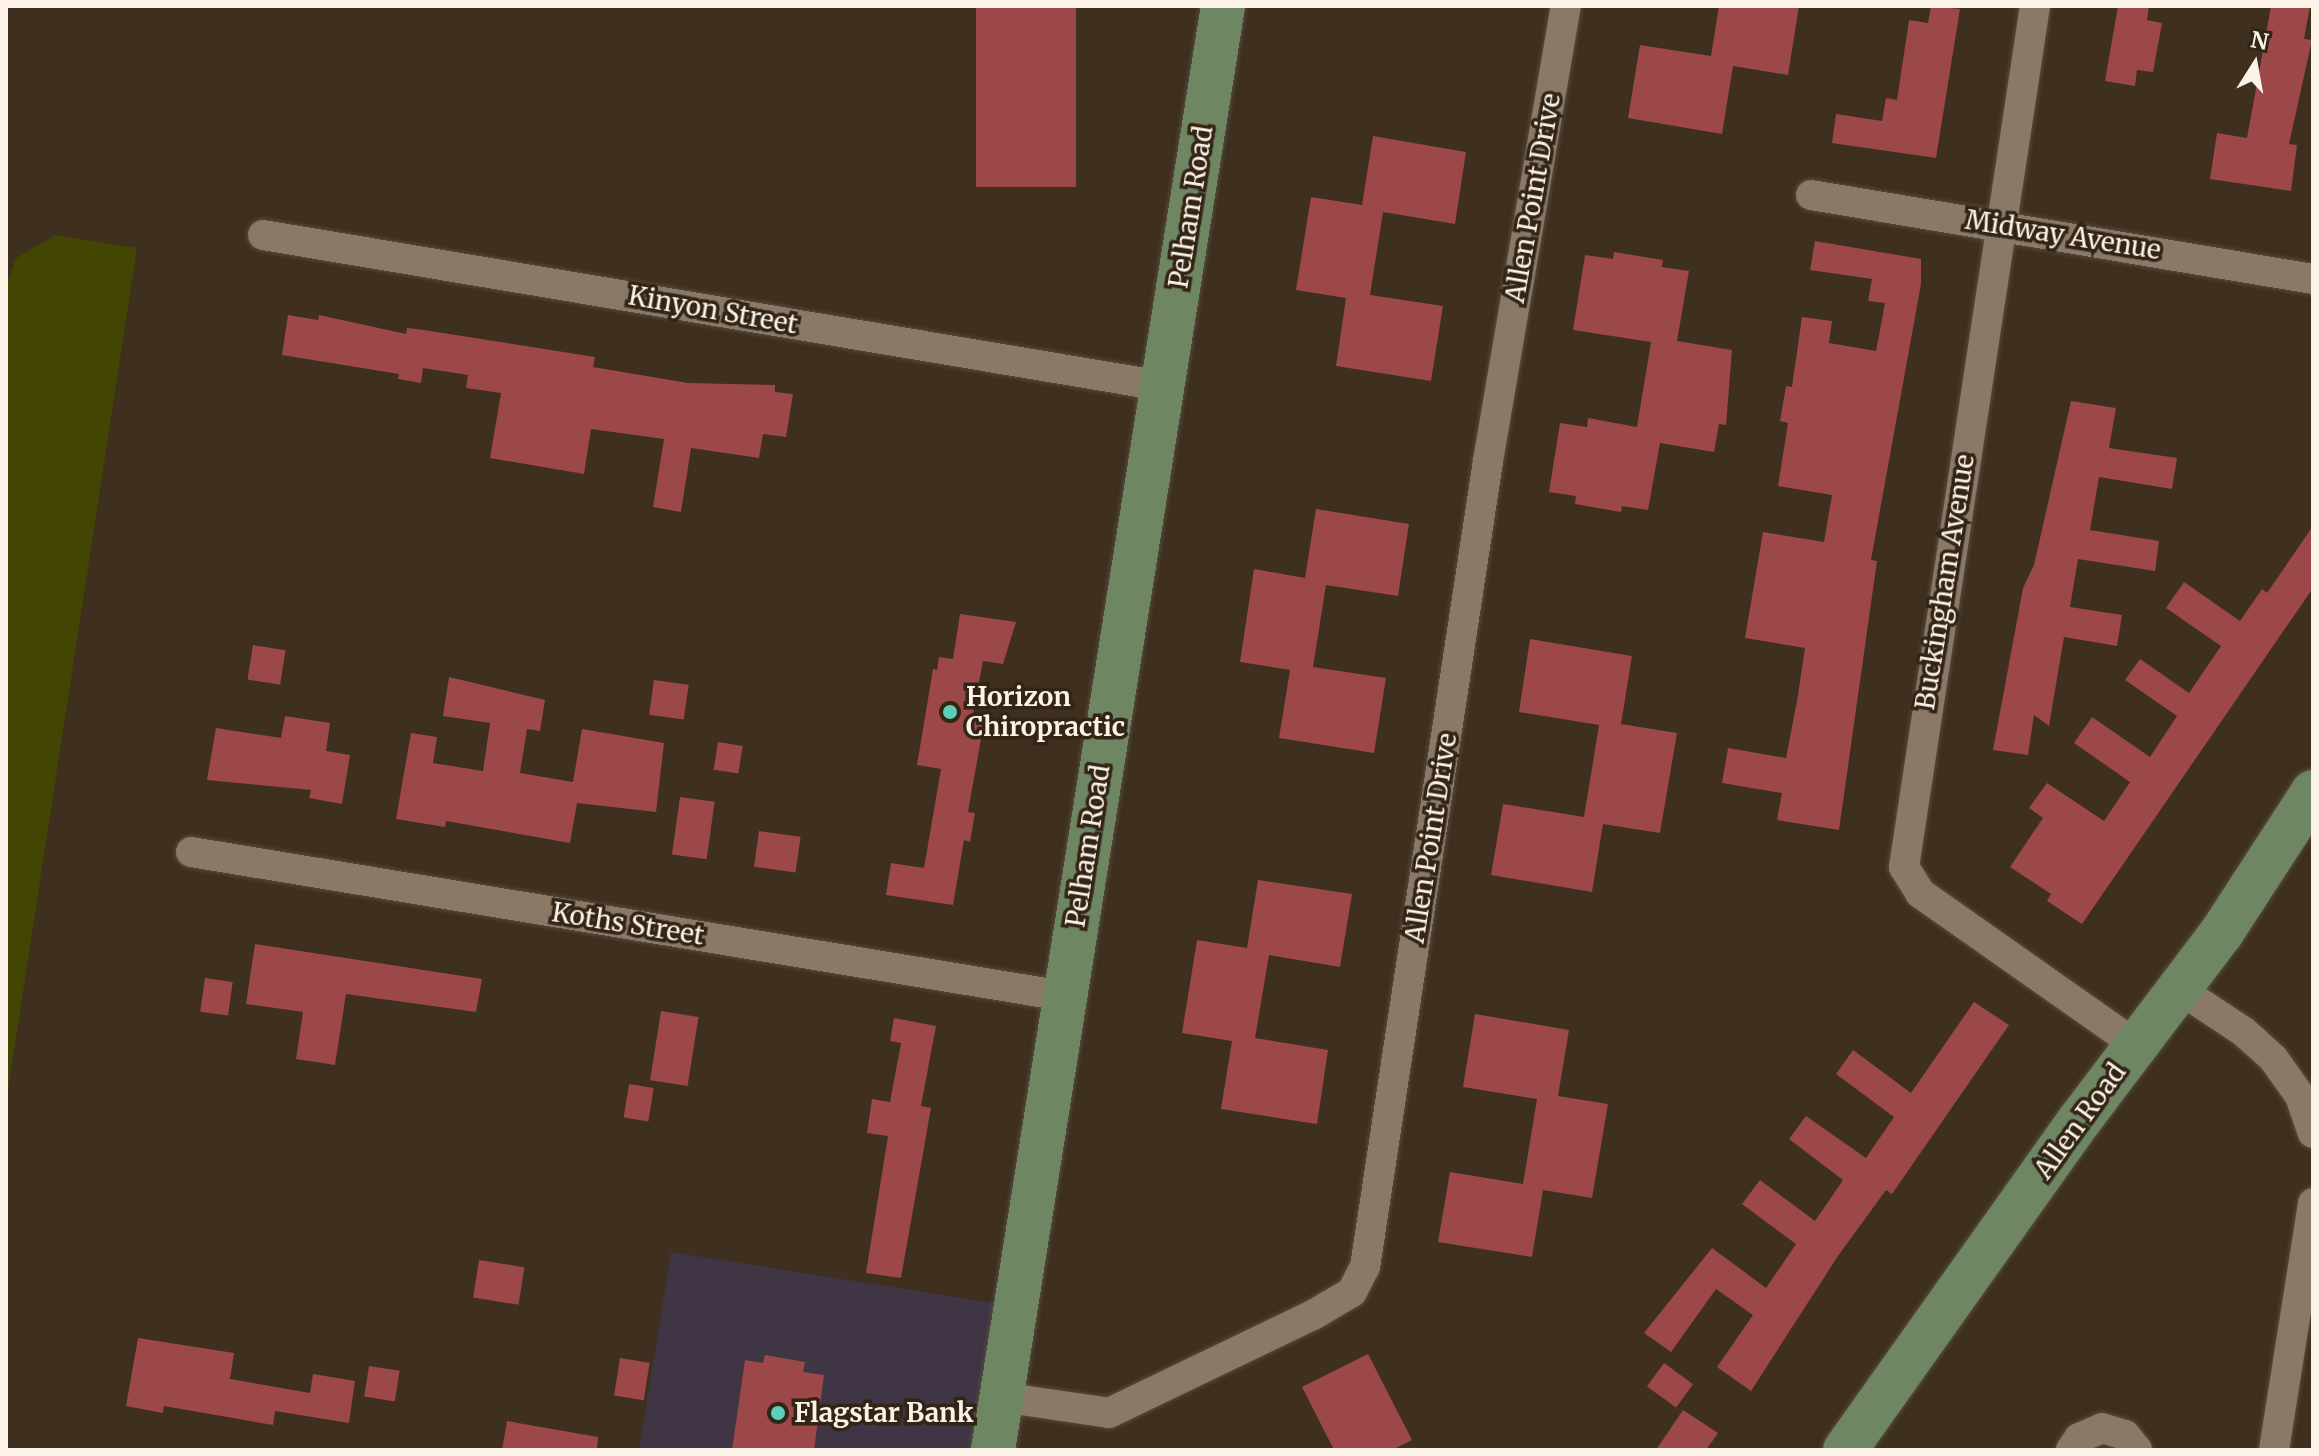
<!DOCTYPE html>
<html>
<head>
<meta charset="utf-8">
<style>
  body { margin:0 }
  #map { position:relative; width:2319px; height:1456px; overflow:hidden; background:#3e2f1e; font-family:Merriweather,serif }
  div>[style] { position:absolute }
  .commercial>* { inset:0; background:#3f3545 }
  .green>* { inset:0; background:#424602 }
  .building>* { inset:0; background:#9c4848; transform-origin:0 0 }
  .roads { filter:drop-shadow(0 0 2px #584c3d) drop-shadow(0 0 2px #584c3d) }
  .minor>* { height:30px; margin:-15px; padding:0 15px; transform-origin:15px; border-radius:15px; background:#8b7967 }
  .secondary>* { height:44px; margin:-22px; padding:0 22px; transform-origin:22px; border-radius:22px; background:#6e8662 }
  .dots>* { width:22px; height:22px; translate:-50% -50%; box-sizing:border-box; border:4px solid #332515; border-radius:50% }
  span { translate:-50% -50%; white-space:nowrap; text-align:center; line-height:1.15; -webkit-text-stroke:7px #332515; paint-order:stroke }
  .street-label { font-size:26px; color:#fcf3e8 }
  .poi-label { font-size:26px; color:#fcf3e8; font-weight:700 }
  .left { translate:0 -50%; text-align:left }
  .frame { position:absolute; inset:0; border:8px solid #fcf3e8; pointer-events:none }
  .north { position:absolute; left:2215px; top:24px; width:80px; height:80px; -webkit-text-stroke:6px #332515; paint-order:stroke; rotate:11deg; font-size:22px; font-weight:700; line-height:32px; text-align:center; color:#fcf3e8 }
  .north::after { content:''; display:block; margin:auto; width:28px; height:36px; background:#fcf3e8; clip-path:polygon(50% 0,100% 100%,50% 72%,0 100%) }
</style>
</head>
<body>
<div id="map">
  <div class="commercial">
    <div style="clip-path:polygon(671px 1252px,1013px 1306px,993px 1450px,639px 1450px)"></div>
  </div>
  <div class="green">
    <div style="clip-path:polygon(55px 235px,137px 248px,6px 1103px,6px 288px,16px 258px)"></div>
  </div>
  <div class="building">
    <div style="left:976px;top:6px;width:100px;height:181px"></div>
    <div style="clip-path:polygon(1719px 6px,1799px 6px,1788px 75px,1733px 66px,1722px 134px,1628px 118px,1640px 45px,1711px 56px)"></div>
    <div style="clip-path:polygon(1931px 6px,1960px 9px,1936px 158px,1832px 143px,1836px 114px,1882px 121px,1886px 98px,1897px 100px,1909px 20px,1928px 23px)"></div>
    <div style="clip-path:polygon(2118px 6px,2149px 6px,2147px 20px,2162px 23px,2153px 72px,2137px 70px,2135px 86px,2105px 81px)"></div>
    <div style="clip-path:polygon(2271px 6px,2310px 6px,2304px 39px,2312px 40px,2289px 144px,2297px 145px,2291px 191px,2210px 179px,2217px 133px,2247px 138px)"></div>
    <div style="clip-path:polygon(1373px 136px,1466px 152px,1455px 224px,1383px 212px,1370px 295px,1443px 306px,1431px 381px,1336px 366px,1346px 298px,1296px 290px,1311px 197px,1362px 205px)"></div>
    <div style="clip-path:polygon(1815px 241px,1921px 259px,1921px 284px,1871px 560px,1877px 561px,1839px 830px,1777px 820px,1782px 793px,1722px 783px,1728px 748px,1786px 758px,1797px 701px,1805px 648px,1745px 638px,1763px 532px,1824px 542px,1832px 495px,1778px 486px,1788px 423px,1780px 421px,1786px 386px,1792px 387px,1802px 317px,1832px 321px,1829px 343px,1876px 351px,1885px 303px,1868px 301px,1872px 279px,1810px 270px)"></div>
    <div style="clip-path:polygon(1614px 252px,1663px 260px,1662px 267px,1689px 271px,1677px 341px,1732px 350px,1726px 425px,1719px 424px,1714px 452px,1660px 443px,1648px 510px,1622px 506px,1621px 512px,1575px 504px,1576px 496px,1549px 492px,1560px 423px,1587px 427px,1588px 418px,1637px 427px,1651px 342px,1573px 330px,1585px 255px,1613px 259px)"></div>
    <div style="clip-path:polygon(288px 315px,318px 320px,319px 315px,406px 334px,407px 328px,424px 330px,595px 357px,593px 367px,688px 383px,775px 385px,775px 392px,793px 394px,786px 437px,763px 434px,759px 458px,691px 448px,681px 512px,653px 507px,664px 439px,591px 429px,584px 474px,490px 458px,501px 393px,466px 388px,468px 375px,423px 368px,421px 383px,398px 379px,399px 374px,282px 355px)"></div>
    <div style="clip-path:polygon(2071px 401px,2116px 408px,2109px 448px,2177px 458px,2172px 489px,2099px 477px,2090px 530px,2159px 541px,2155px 571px,2078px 559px,2070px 607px,2122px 615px,2117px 646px,2064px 637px,2049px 726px,2034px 715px,2028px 755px,1993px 750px,2023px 588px,2034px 565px)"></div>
    <div style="clip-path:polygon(1316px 509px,1409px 524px,1398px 596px,1326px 585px,1313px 667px,1386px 678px,1374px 753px,1279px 738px,1290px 670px,1240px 662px,1254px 569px,1305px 578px)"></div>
    <div style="clip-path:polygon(2313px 526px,2313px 588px,2082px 924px,2047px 901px,2051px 894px,2010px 867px,2043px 818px,2029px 808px,2047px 783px,2104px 821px,2130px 782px,2074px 743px,2092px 717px,2150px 757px,2177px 716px,2125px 680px,2140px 659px,2189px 693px,2221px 646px,2166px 608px,2184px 582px,2240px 621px,2262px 589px,2267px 593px)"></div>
    <div style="clip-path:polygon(960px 614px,1016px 622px,1003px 664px,983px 661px,972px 720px,984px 722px,968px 812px,975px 813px,970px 842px,964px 840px,953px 905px,886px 895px,891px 863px,924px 868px,941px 769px,917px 765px,933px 669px,937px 670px,939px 657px,953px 659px)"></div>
    <div style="clip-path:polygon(1530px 639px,1632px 656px,1621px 724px,1677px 733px,1660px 833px,1603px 824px,1592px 892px,1491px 875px,1503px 804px,1584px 817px,1599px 725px,1519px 712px)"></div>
    <div style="left:253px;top:645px;width:33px;height:35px;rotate:9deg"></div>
    <div style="clip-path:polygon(449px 677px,545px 700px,540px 731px,527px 729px,520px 773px,573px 782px,582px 729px,664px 743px,656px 812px,577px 803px,570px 843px,446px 821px,445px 827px,396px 819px,411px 733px,437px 737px,433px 763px,483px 771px,490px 723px,443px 716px)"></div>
    <div style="left:654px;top:680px;width:35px;height:35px;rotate:8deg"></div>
    <div style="clip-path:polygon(285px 716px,330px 723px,326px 751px,350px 755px,342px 804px,309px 798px,311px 790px,207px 780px,216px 728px,281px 738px)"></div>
    <div style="left:718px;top:742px;width:25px;height:28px;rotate:9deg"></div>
    <div style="left:680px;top:797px;width:35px;height:58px;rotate:8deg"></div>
    <div style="left:759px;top:831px;width:42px;height:36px;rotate:8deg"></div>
    <div style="clip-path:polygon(1258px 880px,1352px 894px,1340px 967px,1269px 955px,1255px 1038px,1328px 1050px,1317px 1124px,1221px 1109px,1232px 1041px,1182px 1033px,1197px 940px,1247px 948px)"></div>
    <div style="clip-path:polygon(255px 944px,482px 979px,476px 1012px,346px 994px,335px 1065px,296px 1059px,303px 1012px,246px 1004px)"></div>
    <div style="left:205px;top:978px;width:28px;height:34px;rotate:8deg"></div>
    <div style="clip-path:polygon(1974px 1002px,2009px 1025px,1892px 1194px,1886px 1190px,1838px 1256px,1751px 1391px,1717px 1367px,1753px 1315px,1716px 1289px,1671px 1352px,1644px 1333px,1712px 1248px,1766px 1288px,1796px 1244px,1742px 1204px,1760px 1180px,1815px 1221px,1843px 1180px,1789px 1139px,1806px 1116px,1866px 1158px,1894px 1117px,1836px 1074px,1853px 1050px,1911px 1093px)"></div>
    <div style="left:661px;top:1011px;width:38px;height:70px;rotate:9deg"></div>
    <div style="clip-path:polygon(1475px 1014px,1569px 1030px,1558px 1096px,1608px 1104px,1592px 1198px,1543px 1190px,1532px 1257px,1438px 1242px,1450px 1172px,1523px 1184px,1537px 1099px,1463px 1087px)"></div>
    <div style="clip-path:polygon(894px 1018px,936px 1026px,921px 1106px,931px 1108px,901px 1278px,866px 1273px,888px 1136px,867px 1133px,872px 1099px,890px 1102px,901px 1043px,890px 1041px)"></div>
    <div style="left:629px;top:1084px;width:25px;height:34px;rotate:9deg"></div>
    <div style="left:479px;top:1260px;width:46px;height:38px;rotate:9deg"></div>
    <div style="clip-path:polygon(138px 1338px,234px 1353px,230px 1379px,310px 1393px,313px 1374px,355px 1381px,349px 1423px,275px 1411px,273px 1425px,164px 1406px,163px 1413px,126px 1406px)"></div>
    <div style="clip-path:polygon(1368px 1354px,1412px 1440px,1392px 1450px,1334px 1450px,1302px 1387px)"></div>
    <div style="clip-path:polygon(765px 1355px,805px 1362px,803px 1372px,824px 1375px,814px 1450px,732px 1450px,745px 1360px,763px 1363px)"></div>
    <div style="left:620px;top:1358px;width:30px;height:38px;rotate:9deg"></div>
    <div style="left:1664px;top:1363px;width:36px;height:29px;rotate:36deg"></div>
    <div style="left:369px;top:1366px;width:31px;height:31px;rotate:9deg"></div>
    <div style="clip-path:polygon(1683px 1410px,1718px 1433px,1706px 1450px,1656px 1450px)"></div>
    <div style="clip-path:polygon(507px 1421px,598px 1437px,597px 1450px,502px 1450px)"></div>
  </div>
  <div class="roads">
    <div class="minor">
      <div style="left:2035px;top:6px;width:871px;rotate:98.65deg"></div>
      <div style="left:1904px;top:867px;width:31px;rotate:58deg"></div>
      <div style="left:1920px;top:893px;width:264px;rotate:35.1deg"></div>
      <div style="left:1811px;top:195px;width:509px;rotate:9.5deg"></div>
      <div style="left:263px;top:235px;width:912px;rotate:9.53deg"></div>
      <div style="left:191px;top:852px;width:885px;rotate:9.37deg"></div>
      <div style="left:2179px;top:989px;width:78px;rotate:33.5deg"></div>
      <div style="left:2244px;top:1032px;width:39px;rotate:42deg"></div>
      <div style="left:2273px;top:1058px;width:47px;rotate:54.6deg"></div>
      <div style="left:2300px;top:1096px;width:39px;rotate:71deg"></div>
      <div style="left:1001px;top:1397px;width:109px;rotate:8.4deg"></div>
      <div style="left:1109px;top:1413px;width:226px;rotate:-25.7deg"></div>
      <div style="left:1313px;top:1315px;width:45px;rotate:-30.5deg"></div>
      <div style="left:1352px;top:1292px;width:28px;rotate:-63deg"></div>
      <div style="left:1365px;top:1267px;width:815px;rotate:-81.32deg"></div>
      <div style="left:1488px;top:461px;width:462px;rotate:-80.3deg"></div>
      <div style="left:2071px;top:1450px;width:14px;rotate:-56deg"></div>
      <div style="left:2079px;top:1438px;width:25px;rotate:-23deg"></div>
      <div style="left:2102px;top:1428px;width:24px;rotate:17deg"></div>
      <div style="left:2125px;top:1435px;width:19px;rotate:51deg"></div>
      <div style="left:2274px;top:1450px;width:250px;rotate:-81deg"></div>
    </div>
    <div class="secondary">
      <div style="left:993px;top:1450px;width:1462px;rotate:-80.95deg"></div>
      <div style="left:1845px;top:1450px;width:404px;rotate:-54.6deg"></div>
      <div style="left:2079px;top:1121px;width:237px;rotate:-52.9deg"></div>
      <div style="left:2222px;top:932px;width:167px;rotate:-57deg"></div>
    </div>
  </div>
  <div class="dots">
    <div style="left:950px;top:712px;background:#5cceba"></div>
    <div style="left:778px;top:1413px;background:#5cceba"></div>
  </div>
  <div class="street-label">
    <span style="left:1533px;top:198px;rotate:-80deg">Allen Point Drive</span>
    <span style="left:1191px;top:207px;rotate:-81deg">Pelham Road</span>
    <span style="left:2063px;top:235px;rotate:9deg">Midway Avenue</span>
    <span style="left:713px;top:310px;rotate:10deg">Kinyon Street</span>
    <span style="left:1945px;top:582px;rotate:-81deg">Buckingham Avenue</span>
    <span style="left:1431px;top:838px;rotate:-81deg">Allen Point Drive</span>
    <span style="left:1088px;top:846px;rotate:-81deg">Pelham Road</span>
    <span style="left:628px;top:924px;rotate:9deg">Koths Street</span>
    <span style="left:2080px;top:1121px;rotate:-54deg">Allen Road</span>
  </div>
  <div class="poi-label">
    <span class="left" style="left:966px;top:712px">Horizon<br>Chiropractic</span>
    <span class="left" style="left:794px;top:1413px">Flagstar Bank</span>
  </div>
  <div class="frame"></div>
  <div class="north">N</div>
</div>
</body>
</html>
